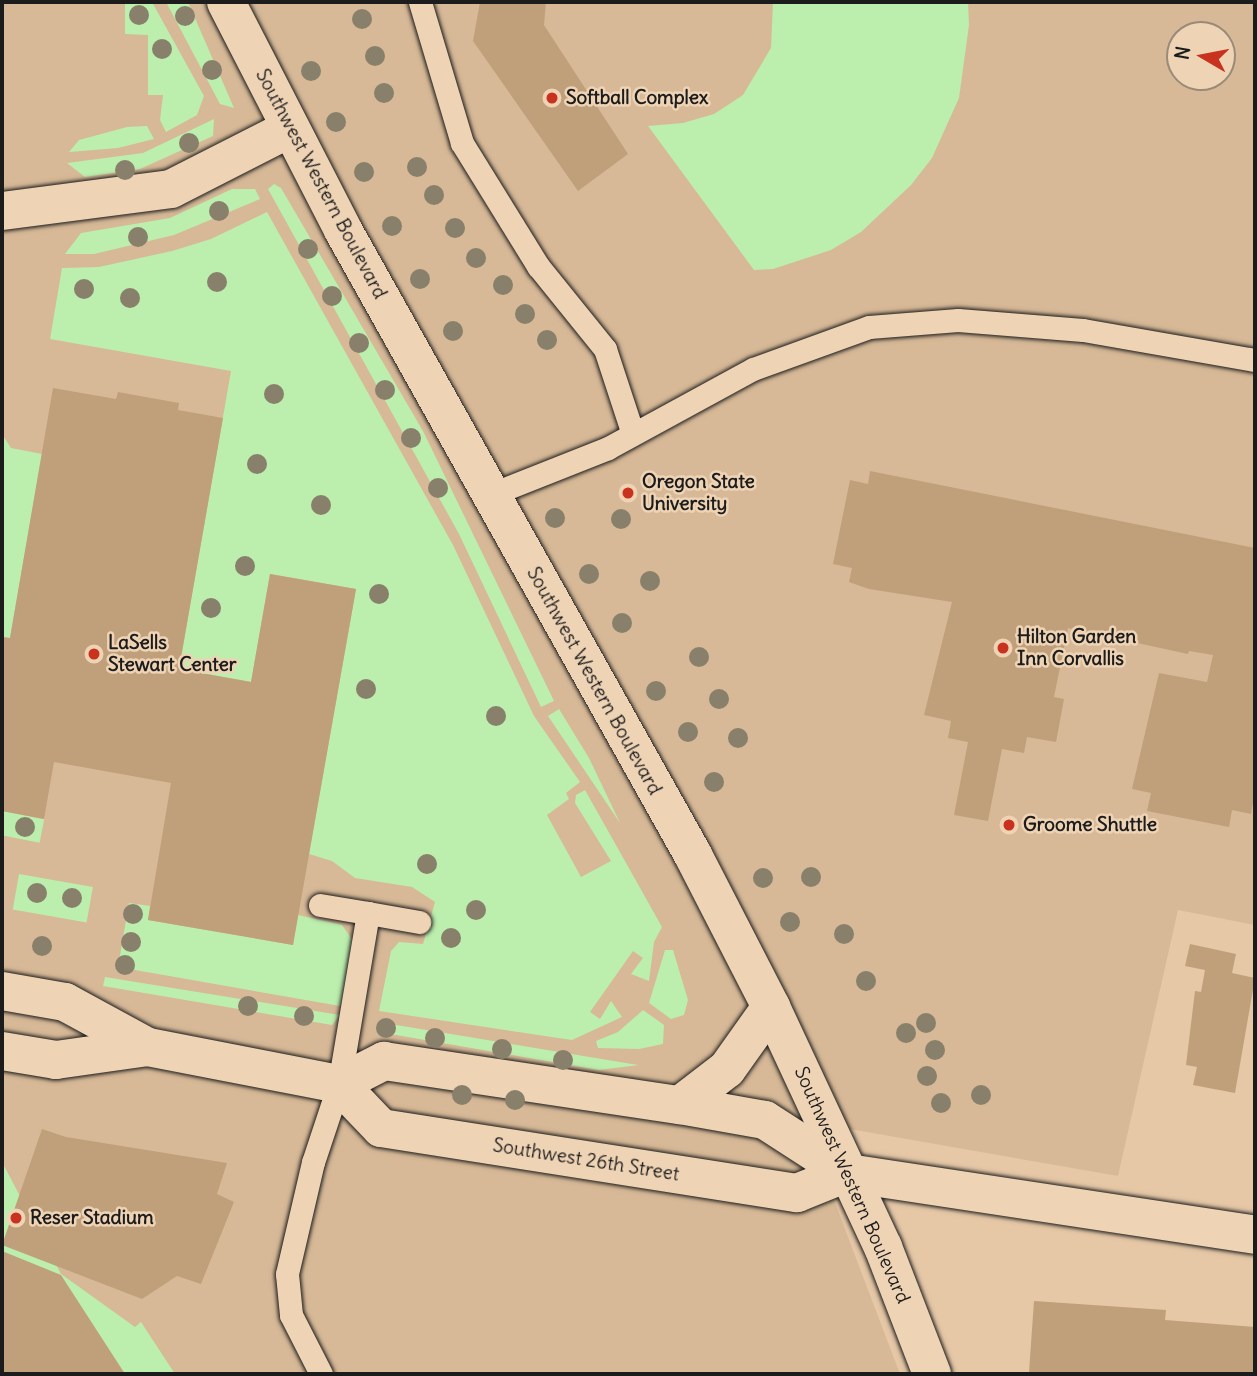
<!DOCTYPE html>
<html>
<head>
<meta charset="utf-8">
<style>
  body { margin:0 }
  #map { position:relative; width:1257px; height:1376px; overflow:hidden; background:#e6c8a7; font-family:Delius,sans-serif }
  div>[style] { position:absolute }
  .built>* { inset:0; background:#d7b997 }
  .green>* { inset:0; background:#bceeae; transform-origin:0 0 }
  .building>* { inset:0; background:#c0a07a }
  .roads { filter:drop-shadow(0 0 2px #1c1c1c) drop-shadow(0 0 2px #1c1c1c) }
  .service>* { height:23px; margin:-11.5px; padding:0 11.5px; transform-origin:11.5px; border-radius:11.5px; background:#eed3b5 }
  .minor>* { height:38px; margin:-19px; padding:0 19px; transform-origin:19px; border-radius:19px; background:#eed3b5 }
  .tertiary>* { height:38px; margin:-19px; padding:0 19px; transform-origin:19px; border-radius:19px; background:#eed3b5 }
  .secondary>* { height:38px; margin:-19px; padding:0 19px; transform-origin:19px; border-radius:19px; background:#eed3b5 }
  .trees>* { width:20px; height:20px; margin:-10px; border-radius:50%; background:#88806a }
  .dots>* { width:19px; height:19px; translate:-50% -50%; box-sizing:border-box; border:4px solid #eed3b5; border-radius:50% }
  span { translate:-50% -50%; white-space:nowrap; text-align:center; line-height:1.15; -webkit-text-stroke:5px #eed3b5; paint-order:stroke }
  .poi-label { font-size:19px; color:#1c1c1c; font-weight:700 }
  .left { translate:0 -50%; text-align:left }
  .street-label { font-size:19px; color:#1c1c1c }
  .frame { position:absolute; inset:0; border:4px solid #1c1c1c; pointer-events:none }
  .north { position:absolute; left:1166px; top:21px; width:70px; height:70px; box-sizing:border-box; background:#eed3b5; border:2px solid #9a8a78; border-radius:50%; rotate:280deg; font-size:19px; font-weight:700; line-height:28px; text-align:center; color:#1c1c1c }
  .north::after { content:''; display:block; margin:auto; width:24px; height:32px; background:#c8321e; clip-path:polygon(50% 0,100% 100%,50% 72%,0 100%) }
</style>
</head>
<body>
<div id="map">
  <div class="built">
    <div style="clip-path:polygon(evenodd,2px 2px,1255px 2px,1255px 925px,1178px 910px,1118px 1176px,804px 1121px,900px 1374px,2px 1374px,2px 2px,1180px 35px,1222px 35px,1222px 77px,1180px 77px,1180px 35px)"></div>
  </div>
  <div class="green">
    <div style="clip-path:polygon(125px 2px,152px 2px,204px 96px,197px 115px,166px 132px,160px 120px,163px 95px,148px 95px,148px 35px,125px 34px)"></div>
    <div style="clip-path:polygon(166px 2px,188px 2px,234px 108px,220px 104px)"></div>
    <div style="clip-path:polygon(773px 2px,968px 2px,969px 25px,959px 98px,932px 158px,911px 185px,861px 232px,831px 250px,773px 269px,754px 270px,648px 126px,683px 123px,714px 114px,743px 95px,771px 48px)"></div>
    <div style="clip-path:polygon(214px 119px,213px 136px,140px 169px,85px 177px,67px 163px,143px 153px)"></div>
    <div style="clip-path:polygon(147px 126px,154px 139px,118px 148px,69px 152px,79px 140px,127px 127px)"></div>
    <div style="clip-path:polygon(274px 184px,281px 188px,423px 431px,554px 701px,541px 707px,459px 534px,268px 189px)"></div>
    <div style="clip-path:polygon(232px 189px,255px 189px,260px 199px,174px 235px,94px 254px,65px 254px,81px 233px,170px 218px)"></div>
    <div style="clip-path:polygon(267px 212px,453px 545px,534px 716px,580px 782px,566px 793px,569px 799px,547px 815px,581px 877px,611px 861px,575px 803px,576px 795px,585px 790px,662px 927px,654px 942px,649px 981px,631px 974px,643px 958px,633px 951px,590px 1012px,600px 1019px,611px 1001px,622px 1017px,572px 1040px,379px 1011px,391px 951px,399px 942px,423px 944px,435px 902px,412px 887px,355px 878px,332px 861px,309px 854px,356px 589px,270px 574px,251px 682px,179px 669px,231px 371px,50px 339px,62px 268px,99px 267px,172px 251px,211px 239px)"></div>
    <div style="clip-path:polygon(2px 434px,11px 448px,42px 454px,10px 638px,2px 637px)"></div>
    <div style="clip-path:polygon(559px 709px,589px 758px,620px 823px,548px 716px)"></div>
    <div style="left:2px;top:811px;width:43px;height:24px;rotate:11deg"></div>
    <div style="left:19px;top:874px;width:75px;height:36px;rotate:10deg"></div>
    <div style="clip-path:polygon(129px 903px,150px 906px,148px 920px,293px 945px,298px 915px,342px 925px,354px 942px,348px 987px,340px 1006px,118px 967px)"></div>
    <div style="clip-path:polygon(665px 950px,673px 950px,688px 1000px,684px 1015px,671px 1019px,649px 1003px)"></div>
    <div style="clip-path:polygon(105px 977px,340px 1015px,332px 1025px,103px 986px)"></div>
    <div style="clip-path:polygon(643px 1010px,664px 1025px,663px 1044px,639px 1049px,598px 1048px,596px 1041px,618px 1032px)"></div>
    <div style="clip-path:polygon(378px 1022px,638px 1065px,639px 1065px,599px 1070px,379px 1032px)"></div>
    <div style="clip-path:polygon(2px 1162px,61px 1274px,135px 1327px,141px 1322px,175px 1374px,2px 1374px)"></div>
  </div>
  <div class="building">
    <div style="clip-path:polygon(480px 2px,546px 2px,544px 25px,628px 154px,578px 191px,473px 41px)"></div>
    <div style="clip-path:polygon(53px 388px,116px 399px,118px 392px,179px 403px,178px 410px,223px 418px,179px 669px,251px 682px,270px 574px,356px 589px,293px 945px,148px 920px,171px 783px,54px 762px,44px 819px,2px 811px,2px 637px,10px 638px)"></div>
    <div style="clip-path:polygon(870px 471px,1255px 548px,1255px 791px,1251px 814px,1232px 810px,1229px 827px,1147px 811px,1151px 793px,1132px 789px,1159px 673px,1207px 682px,1213px 655px,1189px 651px,1188px 654px,1068px 628px,1054px 697px,1064px 699px,1056px 742px,1027px 737px,1024px 753px,1002px 749px,988px 821px,954px 815px,968px 742px,948px 738px,951px 721px,924px 715px,952px 602px,869px 589px,849px 582px,852px 568px,833px 564px,850px 480px,868px 484px)"></div>
    <div style="clip-path:polygon(1190px 944px,1236px 954px,1232px 973px,1255px 978px,1235px 1093px,1193px 1085px,1197px 1067px,1186px 1065px,1195px 991px,1201px 992px,1205px 970px,1185px 966px)"></div>
    <div style="clip-path:polygon(42px 1129px,66px 1137px,227px 1163px,217px 1194px,234px 1202px,201px 1284px,177px 1276px,142px 1299px,2px 1245px)"></div>
    <div style="clip-path:polygon(2px 1251px,61px 1275px,125px 1374px,2px 1374px)"></div>
    <div style="clip-path:polygon(1034px 1301px,1166px 1310px,1165px 1320px,1255px 1327px,1255px 1374px,1029px 1372px)"></div>
  </div>
  <div class="roads">
    <div class="service">
      <div style="left:420px;top:2px;width:147px;rotate:73.4deg"></div>
      <div style="left:462px;top:143px;width:145px;rotate:58.3deg"></div>
      <div style="left:538px;top:266px;width:107px;rotate:51.1deg"></div>
      <div style="left:605px;top:349px;width:89px;rotate:71.8deg"></div>
      <div style="left:492px;top:494px;width:125px;rotate:-21.6deg"></div>
      <div style="left:608px;top:448px;width:165px;rotate:-28.6deg"></div>
      <div style="left:753px;top:369px;width:123px;rotate:-19.9deg"></div>
      <div style="left:869px;top:327px;width:89px;rotate:-4.5deg"></div>
      <div style="left:958px;top:320px;width:125px;rotate:4.6deg"></div>
      <div style="left:1083px;top:330px;width:175px;rotate:9.9deg"></div>
      <div style="left:320px;top:905px;width:49px;rotate:9.5deg"></div>
      <div style="left:368px;top:913px;width:173px;rotate:99.6deg"></div>
      <div style="left:339px;top:1084px;width:82px;rotate:108.4deg"></div>
      <div style="left:313px;top:1162px;width:115px;rotate:103.1deg"></div>
      <div style="left:287px;top:1274px;width:41px;rotate:84.4deg"></div>
      <div style="left:291px;top:1315px;width:66px;rotate:63deg"></div>
      <div style="left:368px;top:913px;width:52px;rotate:10deg"></div>
    </div>
    <div class="minor">
      <div style="left:2px;top:211px;width:170px;rotate:-7.4deg"></div>
      <div style="left:171px;top:189px;width:132px;rotate:-27deg"></div>
    </div>
    <div class="tertiary">
      <div style="left:2px;top:991px;width:64px;rotate:9.9deg"></div>
      <div style="left:65px;top:1002px;width:94px;rotate:28.5deg"></div>
      <div style="left:148px;top:1047px;width:195px;rotate:11deg"></div>
      <div style="left:339px;top:1084px;width:61px;rotate:46.3deg"></div>
      <div style="left:381px;top:1128px;width:421px;rotate:8.9deg"></div>
      <div style="left:797px;top:1193px;width:54px;rotate:-21.8deg"></div>
      <div style="left:2px;top:1051px;width:55px;rotate:9.5deg"></div>
      <div style="left:56px;top:1060px;width:93px;rotate:-8deg"></div>
      <div style="left:339px;top:1084px;width:51px;rotate:-27.1deg"></div>
      <div style="left:384px;top:1061px;width:299px;rotate:8.5deg"></div>
      <div style="left:680px;top:1105px;width:86px;rotate:10deg"></div>
      <div style="left:765px;top:1120px;width:98px;rotate:32.9deg"></div>
      <div style="left:847px;top:1173px;width:413px;rotate:8.6deg"></div>
      <div style="left:680px;top:1105px;width:59px;rotate:-37.5deg"></div>
      <div style="left:727px;top:1069px;width:76px;rotate:-54.6deg"></div>
    </div>
    <div class="secondary">
      <div style="left:226px;top:2px;width:256px;rotate:62.8deg"></div>
      <div style="left:343px;top:230px;width:716px;rotate:60.75deg"></div>
      <div style="left:693px;top:855px;width:171px;rotate:62.8deg"></div>
      <div style="left:771px;top:1007px;width:265px;rotate:65deg"></div>
      <div style="left:883px;top:1247px;width:136px;rotate:68.9deg"></div>
    </div>
  </div>
  <div class="trees">
    <div style="left:139px;top:15px"></div>
    <div style="left:185px;top:16px"></div>
    <div style="left:362px;top:19px"></div>
    <div style="left:162px;top:49px"></div>
    <div style="left:375px;top:56px"></div>
    <div style="left:212px;top:70px"></div>
    <div style="left:311px;top:71px"></div>
    <div style="left:384px;top:93px"></div>
    <div style="left:336px;top:122px"></div>
    <div style="left:189px;top:143px"></div>
    <div style="left:417px;top:167px"></div>
    <div style="left:125px;top:170px"></div>
    <div style="left:364px;top:172px"></div>
    <div style="left:434px;top:195px"></div>
    <div style="left:219px;top:211px"></div>
    <div style="left:392px;top:226px"></div>
    <div style="left:455px;top:228px"></div>
    <div style="left:138px;top:237px"></div>
    <div style="left:308px;top:249px"></div>
    <div style="left:476px;top:258px"></div>
    <div style="left:420px;top:279px"></div>
    <div style="left:217px;top:282px"></div>
    <div style="left:503px;top:285px"></div>
    <div style="left:84px;top:289px"></div>
    <div style="left:332px;top:296px"></div>
    <div style="left:130px;top:298px"></div>
    <div style="left:525px;top:314px"></div>
    <div style="left:453px;top:331px"></div>
    <div style="left:547px;top:340px"></div>
    <div style="left:359px;top:343px"></div>
    <div style="left:385px;top:390px"></div>
    <div style="left:274px;top:394px"></div>
    <div style="left:411px;top:438px"></div>
    <div style="left:257px;top:464px"></div>
    <div style="left:438px;top:488px"></div>
    <div style="left:321px;top:505px"></div>
    <div style="left:555px;top:518px"></div>
    <div style="left:621px;top:519px"></div>
    <div style="left:245px;top:566px"></div>
    <div style="left:589px;top:574px"></div>
    <div style="left:650px;top:581px"></div>
    <div style="left:379px;top:594px"></div>
    <div style="left:211px;top:608px"></div>
    <div style="left:622px;top:623px"></div>
    <div style="left:699px;top:657px"></div>
    <div style="left:366px;top:689px"></div>
    <div style="left:656px;top:691px"></div>
    <div style="left:719px;top:699px"></div>
    <div style="left:496px;top:716px"></div>
    <div style="left:688px;top:732px"></div>
    <div style="left:738px;top:738px"></div>
    <div style="left:714px;top:782px"></div>
    <div style="left:25px;top:827px"></div>
    <div style="left:427px;top:864px"></div>
    <div style="left:811px;top:877px"></div>
    <div style="left:763px;top:878px"></div>
    <div style="left:37px;top:893px"></div>
    <div style="left:72px;top:898px"></div>
    <div style="left:476px;top:910px"></div>
    <div style="left:133px;top:914px"></div>
    <div style="left:790px;top:922px"></div>
    <div style="left:844px;top:934px"></div>
    <div style="left:451px;top:938px"></div>
    <div style="left:131px;top:942px"></div>
    <div style="left:42px;top:946px"></div>
    <div style="left:125px;top:965px"></div>
    <div style="left:866px;top:981px"></div>
    <div style="left:248px;top:1006px"></div>
    <div style="left:304px;top:1016px"></div>
    <div style="left:926px;top:1023px"></div>
    <div style="left:386px;top:1028px"></div>
    <div style="left:906px;top:1033px"></div>
    <div style="left:435px;top:1038px"></div>
    <div style="left:502px;top:1049px"></div>
    <div style="left:935px;top:1050px"></div>
    <div style="left:563px;top:1060px"></div>
    <div style="left:927px;top:1076px"></div>
    <div style="left:462px;top:1095px"></div>
    <div style="left:981px;top:1095px"></div>
    <div style="left:515px;top:1100px"></div>
    <div style="left:941px;top:1103px"></div>
  </div>
  <div class="dots">
    <div style="left:552px;top:98px;background:#c8321e"></div>
    <div style="left:628px;top:493px;background:#c8321e"></div>
    <div style="left:1003px;top:648px;background:#c8321e"></div>
    <div style="left:94px;top:654px;background:#c8321e"></div>
    <div style="left:1009px;top:825px;background:#c8321e"></div>
    <div style="left:16px;top:1218px;background:#c8321e"></div>
  </div>
  <div class="poi-label">
    <span class="left" style="left:566px;top:98px">Softball Complex</span>
    <span class="left" style="left:642px;top:493px">Oregon State<br>University</span>
    <span class="left" style="left:1017px;top:648px">Hilton Garden<br>Inn Corvallis</span>
    <span class="left" style="left:108px;top:654px">LaSells<br>Stewart Center</span>
    <span class="left" style="left:1023px;top:825px">Groome Shuttle</span>
    <span class="left" style="left:30px;top:1218px">Reser Stadium</span>
  </div>
  <div class="street-label">
    <span style="left:321px;top:184px;rotate:62deg">Southwest Western Boulevard</span>
    <span style="left:594px;top:681px;rotate:61deg">Southwest Western Boulevard</span>
    <span style="left:586px;top:1160px;rotate:9deg">Southwest 26th Street</span>
    <span style="left:852px;top:1185px;rotate:66deg">Southwest Western Boulevard</span>
  </div>
  <div class="frame"></div>
  <div class="north">N</div>
</div>
</body>
</html>
